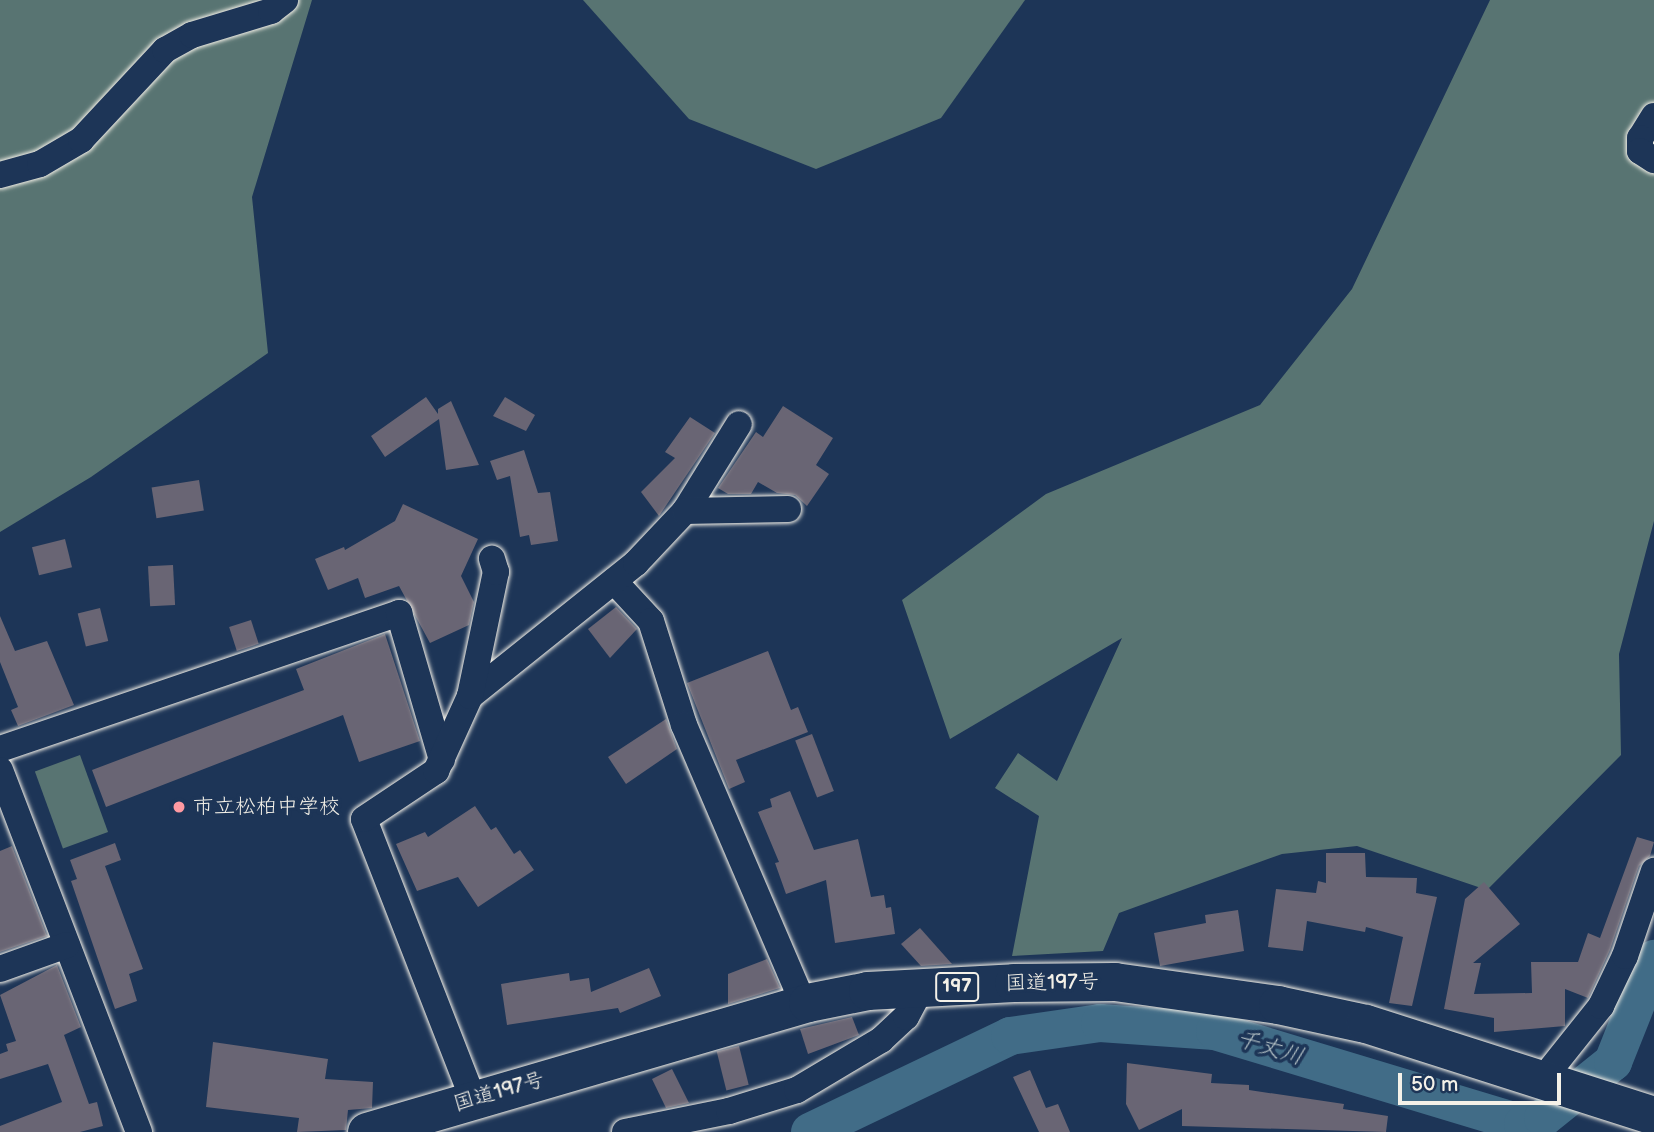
<!DOCTYPE html>
<html>
<head>
<meta charset="utf-8">
<style>
  body { margin:0 }
  #map { position:relative; width:1654px; height:1132px; overflow:hidden; background:#1d3557; font-family:"Balsamiq Sans","Klee One",sans-serif }
  div>[style] { position:absolute }
  .green>* { inset:0; background:#587472; transform-origin:0 0 }
  .river>* { height:38px; margin:-19px; padding:0 19px; transform-origin:19px; border-radius:19px; background:#416c87 }
  .building>* { inset:0; background:#696574; transform-origin:0 0 }
  .roads { filter:drop-shadow(0 0 2px #f4f1e8) drop-shadow(0 0 2px #f4f1e8) }
  .minor>* { height:26px; margin:-13px; padding:0 13px; transform-origin:13px; border-radius:13px; background:#1d3557 }
  .trunk>* { height:38px; margin:-19px; padding:0 19px; transform-origin:19px; border-radius:19px; background:#1d3557 }
  .dots>* { width:19px; height:19px; translate:-50% -50%; box-sizing:border-box; border:4px solid #1d3557; border-radius:50% }
  span { translate:-50% -50%; white-space:nowrap; text-align:center; line-height:1.15; -webkit-text-stroke:7px #1d3557; paint-order:stroke }
  .shield-label span { padding:2px 5px; background:#1d3557; border:2px solid; border-radius:5px; -webkit-text-stroke-width:0 }
  .shield-label { font-size:19px; color:#f4f1e8; font-weight:700 }
  .poi-label { font-size:21px; color:#f4f1e8 }
  .left { translate:0 -50%; text-align:left }
  .street-label { font-size:21px; color:#f4f1e8 }
  .water-label { font-size:23px; color:#b5c2c6; font-style:italic }
  .scale { position:absolute; left:1398px; top:1073px; width:163px; height:32px; box-sizing:border-box; border:4px solid #f4f1e8; border-top:0; padding-left:9px; font-size:21px; line-height:24px; white-space:nowrap; color:#f4f1e8; -webkit-text-stroke:5px #1d3557; paint-order:stroke }
</style>
</head>
<body>
<div id="map">
  <div class="green">
    <div style="clip-path:polygon(0 0,312px 0,252px 197px,268px 353px,91px 477px,0 532px)"></div>
    <div style="clip-path:polygon(583px 0,1025px 0,941px 118px,816px 169px,689px 119px)"></div>
    <div style="clip-path:polygon(1490px 0,1654px 0,1654px 521px,1619px 654px,1621px 755px,1487px 890px,1357px 846px,1282px 854px,1119px 913px,1103px 951px,1012px 956px,1039px 816px,995px 788px,1018px 753px,1057px 781px,1122px 638px,950px 739px,902px 600px,1046px 494px,1260px 405px,1352px 289px)"></div>
    <div style="left:80px;top:755px;width:82px;height:48px;rotate:70deg"></div>
  </div>
  <div class="river">
    <div style="left:810px;top:1132px;width:222px;rotate:-25.6deg"></div>
    <div style="left:1010px;top:1036px;width:91px;rotate:-8.2deg"></div>
    <div style="left:1100px;top:1023px;width:115px;rotate:4deg"></div>
    <div style="left:1215px;top:1031px;width:322px;rotate:16.8deg"></div>
    <div style="left:1523px;top:1124px;width:21px;rotate:-17deg"></div>
    <div style="left:1543px;top:1118px;width:90px;rotate:-38.7deg"></div>
    <div style="left:1613px;top:1062px;width:111px;rotate:-68.3deg"></div>
  </div>
  <div class="building">
    <div style="clip-path:polygon(426px 397px,438px 414px,438px 409px,451px 401px,479px 465px,446px 470px,439px 419px,385px 457px,371px 436px)"></div>
    <div style="clip-path:polygon(505px 397px,535px 415px,526px 431px,493px 416px)"></div>
    <div style="clip-path:polygon(783px 406px,833px 438px,816px 465px,829px 474px,807px 506px,795px 495px,777px 493px,758px 482px,751px 494px,728px 494px,718px 488px,756px 432px,763px 437px)"></div>
    <div style="clip-path:polygon(690px 417px,715px 433px,659px 516px,641px 492px,675px 458px,665px 452px)"></div>
    <div style="clip-path:polygon(524px 450px,538px 493px,550px 492px,558px 541px,531px 545px,529px 535px,520px 537px,510px 476px,497px 480px,490px 461px)"></div>
    <div style="left:199px;top:480px;width:31px;height:48px;rotate:81deg"></div>
    <div style="clip-path:polygon(403px 504px,478px 539px,461px 576px,474px 602px,469px 625px,430px 643px,399px 586px,365px 598px,358px 578px,328px 590px,315px 559px,344px 547px,345px 550px,395px 521px)"></div>
    <div style="left:65px;top:539px;width:29px;height:34px;rotate:76deg"></div>
    <div style="left:173px;top:565px;width:40px;height:25px;rotate:87deg"></div>
    <div style="clip-path:polygon(616px 607px,637px 629px,610px 658px,588px 629px)"></div>
    <div style="left:100px;top:608px;width:34px;height:23px;rotate:76deg"></div>
    <div style="clip-path:polygon(0 616px,15px 651px,47px 641px,74px 705px,18px 726px,11px 710px,18px 707px,0 662px)"></div>
    <div style="left:251px;top:620px;width:25px;height:23px;rotate:72deg"></div>
    <div style="clip-path:polygon(385px 634px,420px 741px,359px 762px,343px 715px,106px 807px,92px 770px,304px 690px,296px 669px)"></div>
    <div style="clip-path:polygon(768px 651px,791px 710px,798px 707px,808px 732px,736px 760px,745px 782px,729px 789px,687px 683px)"></div>
    <div style="clip-path:polygon(666px 719px,677px 749px,626px 784px,608px 757px)"></div>
    <div style="left:812px;top:734px;width:61px;height:18px;rotate:69deg"></div>
    <div style="clip-path:polygon(790px 791px,814px 850px,858px 839px,871px 897px,884px 895px,886px 908px,891px 907px,895px 934px,835px 943px,826px 880px,786px 894px,775px 863px,779px 862px,758px 812px,772px 807px,770px 799px)"></div>
    <div style="clip-path:polygon(475px 806px,491px 830px,496px 827px,514px 854px,520px 850px,534px 870px,478px 907px,458px 877px,417px 891px,396px 844px,425px 832px,428px 837px)"></div>
    <div style="clip-path:polygon(1637px 837px,1654px 842px,1650px 856px,1639px 866px,1610px 950px,1588px 998px,1565px 989px,1565px 1026px,1494px 1032px,1494px 1018px,1444px 1009px,1465px 899px,1484px 882px,1520px 924px,1473px 963px,1481px 963px,1474px 994px,1532px 993px,1531px 962px,1578px 962px,1588px 933px,1600px 938px)"></div>
    <div style="clip-path:polygon(115px 843px,121px 860px,105px 866px,143px 969px,129px 974px,137px 1001px,115px 1009px,71px 881px,77px 879px,70px 860px)"></div>
    <div style="clip-path:polygon(12px 846px,47px 936px,0 952px,0 851px)"></div>
    <div style="clip-path:polygon(1326px 853px,1365px 853px,1366px 877px,1417px 878px,1416px 893px,1437px 897px,1412px 1006px,1389px 1003px,1403px 937px,1366px 927px,1365px 932px,1307px 921px,1303px 951px,1268px 947px,1276px 889px,1316px 893px,1318px 881px,1326px 883px)"></div>
    <div style="clip-path:polygon(1238px 910px,1244px 951px,1160px 966px,1154px 933px,1206px 923px,1205px 915px)"></div>
    <div style="clip-path:polygon(920px 928px,952px 964px,921px 966px,901px 944px)"></div>
    <div style="clip-path:polygon(767px 959px,780px 988px,728px 1004px,728px 974px)"></div>
    <div style="clip-path:polygon(57px 965px,81px 1027px,64px 1035px,89px 1104px,97px 1102px,103px 1126px,80px 1132px,0 1132px,0 1126px,62px 1102px,48px 1064px,0 1079px,0 1054px,8px 1051px,6px 1044px,16px 1041px,0 995px)"></div>
    <div style="clip-path:polygon(649px 968px,661px 996px,620px 1013px,618px 1008px,507px 1025px,501px 984px,569px 973px,570px 981px,589px 978px,591px 992px)"></div>
    <div style="clip-path:polygon(852px 1017px,859px 1035px,808px 1054px,800px 1029px)"></div>
    <div style="clip-path:polygon(213px 1042px,328px 1059px,325px 1079px,373px 1082px,372px 1108px,348px 1110px,346px 1130px,297px 1132px,299px 1118px,206px 1107px)"></div>
    <div style="left:739px;top:1046px;width:40px;height:23px;rotate:76deg"></div>
    <div style="clip-path:polygon(1127px 1063px,1212px 1074px,1211px 1083px,1249px 1085px,1249px 1090px,1344px 1104px,1343px 1109px,1388px 1116px,1386px 1132px,1182px 1126px,1182px 1109px,1139px 1130px,1126px 1104px)"></div>
    <div style="clip-path:polygon(672px 1069px,689px 1103px,666px 1108px,652px 1079px)"></div>
    <div style="clip-path:polygon(1030px 1070px,1046px 1108px,1058px 1104px,1070px 1132px,1039px 1132px,1013px 1077px)"></div>
  </div>
  <div class="roads">
    <div class="minor">
      <div style="left:1654px;top:116px;width:26px;rotate:122deg"></div>
      <div style="left:1640px;top:138px;width:13px;rotate:90deg"></div>
      <div style="left:1640px;top:151px;width:17px;rotate:33deg"></div>
      <div style="left:0;top:175px;width:41px;rotate:-15.4deg"></div>
      <div style="left:40px;top:164px;width:48px;rotate:-30.3deg"></div>
      <div style="left:81px;top:140px;width:123px;rotate:-47deg"></div>
      <div style="left:165px;top:50px;width:31px;rotate:-29deg"></div>
      <div style="left:192px;top:35px;width:83px;rotate:-16.9deg"></div>
      <div style="left:271px;top:11px;width:18px;rotate:-38deg"></div>
      <div style="left:685px;top:511px;width:102px;rotate:-58.2deg"></div>
      <div style="left:614px;top:581px;width:54px;rotate:47.2deg"></div>
      <div style="left:651px;top:621px;width:109px;rotate:72.4deg"></div>
      <div style="left:684px;top:725px;width:305px;rotate:66.8deg"></div>
      <div style="left:470px;top:696px;width:213px;rotate:-38.7deg"></div>
      <div style="left:636px;top:563px;width:71px;rotate:-46.7deg"></div>
      <div style="left:685px;top:511px;width:103px;rotate:-1.1deg"></div>
      <div style="left:0;top:749px;width:422px;rotate:-18.8deg"></div>
      <div style="left:399px;top:613px;width:153px;rotate:73.7deg"></div>
      <div style="left:0;top:770px;width:388px;rotate:69deg"></div>
      <div style="left:0;top:969px;width:71px;rotate:-19.7deg"></div>
      <div style="left:1542px;top:1080px;width:95px;rotate:-51.4deg"></div>
      <div style="left:1601px;top:1006px;width:55px;rotate:-64.4deg"></div>
      <div style="left:1625px;top:956px;width:90px;rotate:-71.2deg"></div>
      <div style="left:473px;top:1099px;width:300px;rotate:-111.3deg"></div>
      <div style="left:364px;top:819px;width:87px;rotate:-33.7deg"></div>
      <div style="left:436px;top:771px;width:82px;rotate:-65.6deg"></div>
      <div style="left:470px;top:696px;width:127px;rotate:-78.2deg"></div>
      <div style="left:496px;top:572px;width:14px;rotate:-107deg"></div>
      <div style="left:625px;top:1132px;width:106px;rotate:-11.4deg"></div>
      <div style="left:729px;top:1111px;width:71px;rotate:-17.2deg"></div>
      <div style="left:797px;top:1090px;width:98px;rotate:-30.8deg"></div>
      <div style="left:881px;top:1040px;width:34px;rotate:-43deg"></div>
      <div style="left:906px;top:1017px;width:32px;rotate:-62deg"></div>
    </div>
    <div class="trunk">
      <div style="left:367px;top:1132px;width:459px;rotate:-16.3deg"></div>
      <div style="left:808px;top:1003px;width:61px;rotate:-11.3deg"></div>
      <div style="left:868px;top:991px;width:146px;rotate:-3.1deg"></div>
      <div style="left:1014px;top:983px;width:101px;rotate:-0.6deg"></div>
      <div style="left:1115px;top:982px;width:165px;rotate:8deg"></div>
      <div style="left:1278px;top:1005px;width:90px;rotate:12.2deg"></div>
      <div style="left:1366px;top:1024px;width:302px;rotate:17.7deg"></div>
    </div>
  </div>
  <div class="dots">
    <div style="left:179px;top:807px;background:#ff9aa2"></div>
  </div>
  <div class="shield-label">
    <span style="left:957px;top:987px">197</span>
  </div>
  <div class="poi-label">
    <span class="left" style="left:193px;top:807px">市立松柏中学校</span>
  </div>
  <div class="street-label">
    <span style="left:1052px;top:983px;rotate:-1deg">国道197号</span>
    <span style="left:499px;top:1092px;rotate:-16deg">国道197号</span>
  </div>
  <div class="water-label">
    <span style="left:1270px;top:1048px;rotate:17deg">千丈川</span>
  </div>
  <div class="scale">50 m</div>
</div>
</body>
</html>
